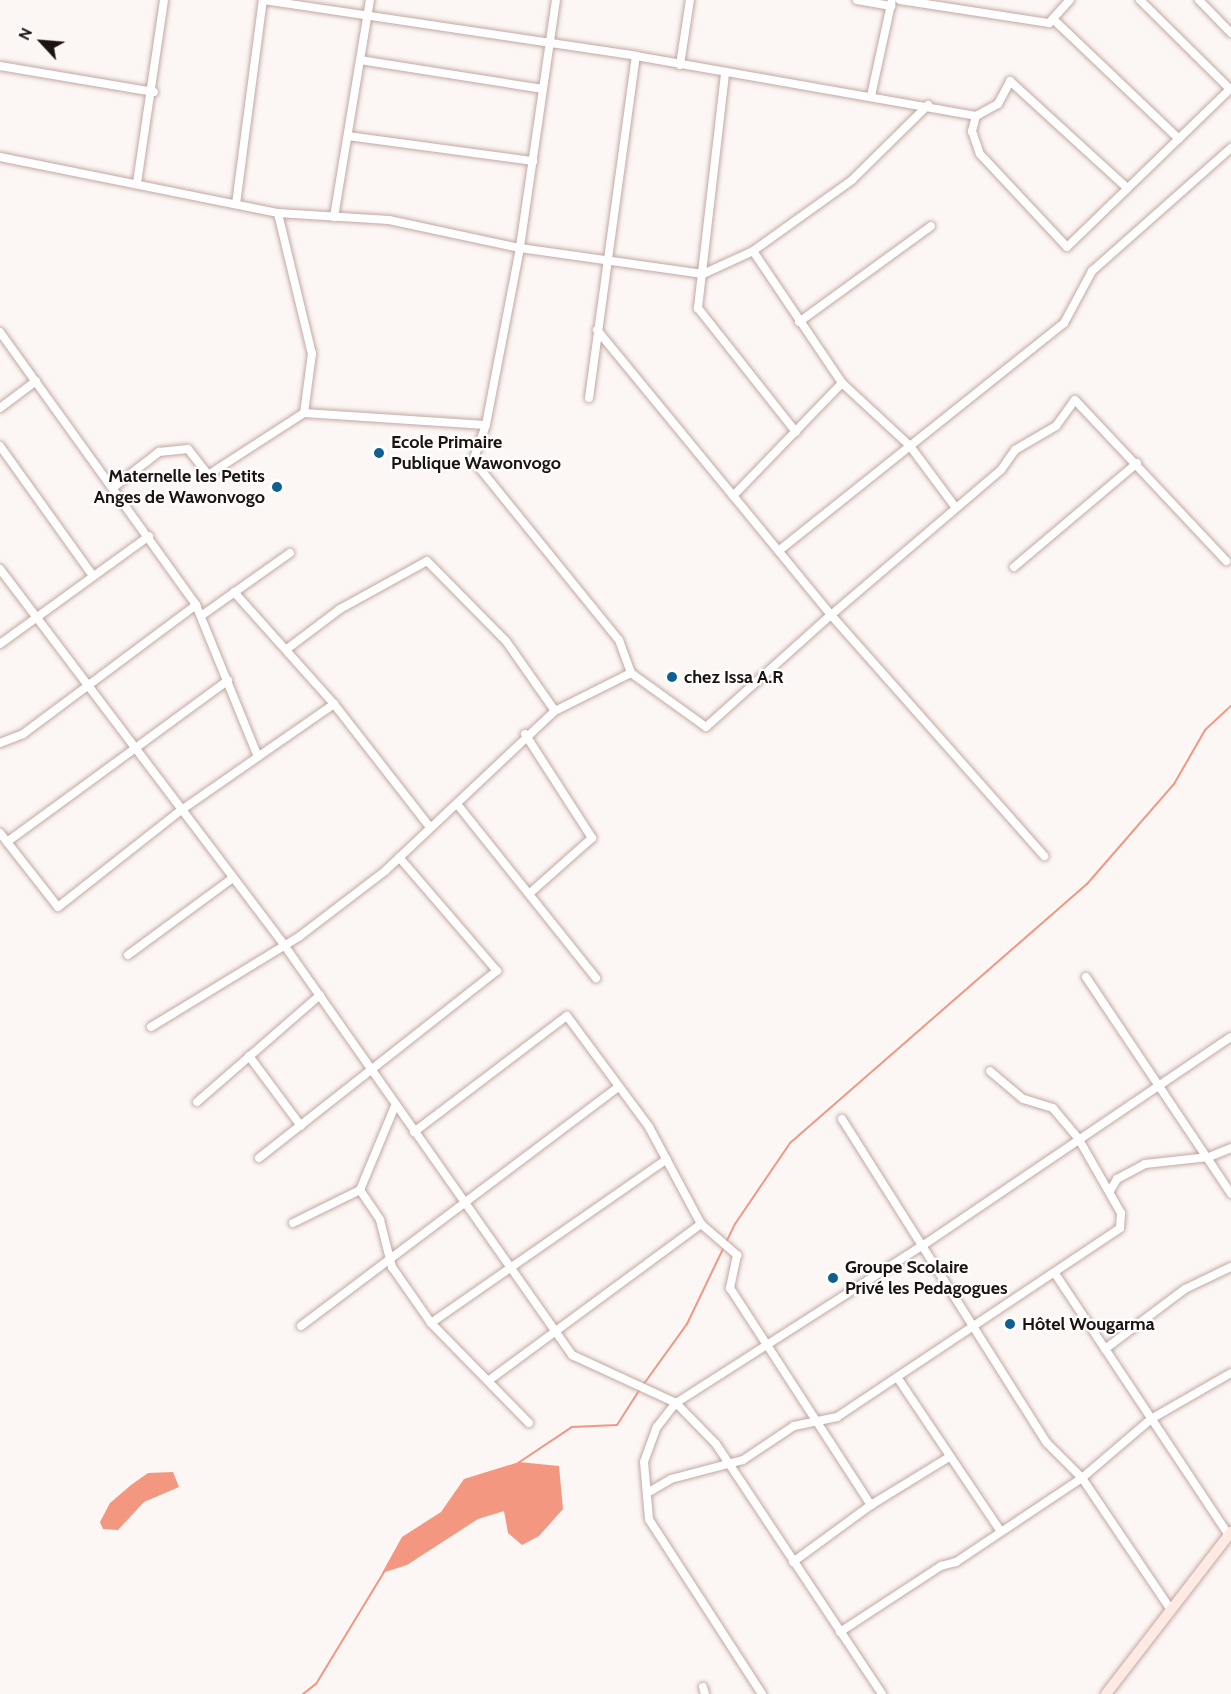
<!DOCTYPE html>
<html>
<head>
<meta charset="utf-8">
<style>
  body { margin:0 }
  #map { position:relative; width:1231px; height:1694px; overflow:hidden; background:#fcf6f4; font-family:Cabin,sans-serif }
  div>[style] { position:absolute }
  .water>* { inset:0; background:#f39781 }
  .stream>* { height:2px; margin:-1px; padding:0 1px; transform-origin:1px; border-radius:1px; background:#f39781 }
  .roads { filter:drop-shadow(0 0 2px #c2a8a2) drop-shadow(0 0 2px #c2a8a2) }
  .street>* { height:8px; margin:-4px; padding:0 4px; transform-origin:4px; border-radius:4px; background:#fff }
  .secondary>* { height:10px; margin:-5px; padding:0 5px; transform-origin:5px; border-radius:5px; background:#fee9e4 }
  .dots>* { width:16px; height:16px; translate:-50% -50%; box-sizing:border-box; border:3px solid #fff; border-radius:50% }
  span { translate:-50% -50%; white-space:nowrap; text-align:center; line-height:1.15; -webkit-text-stroke:4.5px #fff; paint-order:stroke }
  .poi-label { font-size:18px; color:#1d1412; font-weight:700 }
  .left { translate:0 -50%; text-align:left }
  .right { translate:-100% -50%; text-align:right }
  .north { position:absolute; left:12px; top:12px; width:60px; height:60px; -webkit-text-stroke:4px #fff; paint-order:stroke; rotate:296deg; font-size:16px; font-weight:700; line-height:24px; text-align:center; color:#1d1412 }
  .north::after { content:''; display:block; margin:auto; width:21px; height:27px; background:#1d1412; clip-path:polygon(50% 0,100% 100%,50% 72%,0 100%) }
</style>
</head>
<body>
<div id="map">
  <div class="water">
    <div style="clip-path:polygon(519px 1462px,559px 1466px,563px 1509px,539px 1536px,522px 1545px,508px 1533px,504px 1511px,478px 1519px,407px 1565px,382px 1573px,402px 1537px,441px 1512px,464px 1479px)"></div>
    <div style="clip-path:polygon(173px 1472px,179px 1487px,144px 1502px,118px 1530px,103px 1529px,100px 1522px,110px 1503px,131px 1485px,148px 1473px)"></div>
  </div>
  <div class="stream">
    <div style="left:643px;top:1385px;width:75px;rotate:-54.2deg"></div>
    <div style="left:687px;top:1324px;width:111px;rotate:-64.4deg"></div>
    <div style="left:735px;top:1224px;width:98px;rotate:-55.8deg"></div>
    <div style="left:790px;top:1143px;width:394px;rotate:-41.1deg"></div>
    <div style="left:1087px;top:884px;width:133px;rotate:-49deg"></div>
    <div style="left:1174px;top:784px;width:62px;rotate:-60.1deg"></div>
    <div style="left:1205px;top:730px;width:35px;rotate:-43deg"></div>
    <div style="left:518px;top:1463px;width:65px;rotate:-33.7deg"></div>
    <div style="left:572px;top:1427px;width:45px;rotate:-2.5deg"></div>
    <div style="left:617px;top:1425px;width:43px;rotate:-57.4deg"></div>
    <div style="left:303px;top:1694px;width:16px;rotate:-38deg"></div>
    <div style="left:316px;top:1684px;width:131px;rotate:-58.7deg"></div>
  </div>
  <div class="roads">
    <div class="street">
      <div style="left:263px;top:0;width:377px;rotate:8.5deg"></div>
      <div style="left:636px;top:56px;width:345px;rotate:10deg"></div>
      <div style="left:976px;top:116px;width:25px;rotate:-29deg"></div>
      <div style="left:998px;top:104px;width:26px;rotate:-62deg"></div>
      <div style="left:1010px;top:81px;width:159px;rotate:42.4deg"></div>
      <div style="left:556px;top:0;width:251px;rotate:98.3deg"></div>
      <div style="left:520px;top:248px;width:180px;rotate:100.9deg"></div>
      <div style="left:486px;top:425px;width:37px;rotate:110deg"></div>
      <div style="left:473px;top:460px;width:232px;rotate:51deg"></div>
      <div style="left:619px;top:640px;width:35px;rotate:70deg"></div>
      <div style="left:631px;top:673px;width:92px;rotate:35.8deg"></div>
      <div style="left:706px;top:727px;width:168px;rotate:-41.9deg"></div>
      <div style="left:831px;top:615px;width:322px;rotate:48.5deg"></div>
      <div style="left:857px;top:0;width:35px;rotate:10deg"></div>
      <div style="left:900px;top:0;width:151px;rotate:8.8deg"></div>
      <div style="left:1049px;top:23px;width:31px;rotate:-48deg"></div>
      <div style="left:1140px;top:0;width:127px;rotate:44.7deg"></div>
      <div style="left:1199px;top:0;width:46px;rotate:45.9deg"></div>
      <div style="left:1053px;top:19px;width:174px;rotate:43.6deg"></div>
      <div style="left:360px;top:60px;width:185px;rotate:9deg"></div>
      <div style="left:680px;top:65px;width:66px;rotate:-81.3deg"></div>
      <div style="left:0;top:66px;width:156px;rotate:9.6deg"></div>
      <div style="left:725px;top:74px;width:236px;rotate:96.6deg"></div>
      <div style="left:698px;top:308px;width:158px;rotate:51.7deg"></div>
      <div style="left:871px;top:96px;width:98px;rotate:-77.7deg"></div>
      <div style="left:976px;top:116px;width:16px;rotate:105deg"></div>
      <div style="left:972px;top:131px;width:24px;rotate:71deg"></div>
      <div style="left:980px;top:154px;width:127px;rotate:46.9deg"></div>
      <div style="left:1067px;top:247px;width:228px;rotate:-44.1deg"></div>
      <div style="left:348px;top:136px;width:187px;rotate:7.7deg"></div>
      <div style="left:0;top:157px;width:284px;rotate:11.4deg"></div>
      <div style="left:278px;top:213px;width:111px;rotate:3.6deg"></div>
      <div style="left:389px;top:220px;width:134px;rotate:12.1deg"></div>
      <div style="left:520px;top:248px;width:185px;rotate:8.1deg"></div>
      <div style="left:703px;top:274px;width:55px;rotate:-24.7deg"></div>
      <div style="left:753px;top:251px;width:122px;rotate:-35.6deg"></div>
      <div style="left:852px;top:180px;width:107px;rotate:-44.6deg"></div>
      <div style="left:137px;top:183px;width:185px;rotate:-81.6deg"></div>
      <div style="left:236px;top:204px;width:206px;rotate:-82.5deg"></div>
      <div style="left:334px;top:217px;width:220px;rotate:-80.6deg"></div>
      <div style="left:753px;top:251px;width:159px;rotate:56deg"></div>
      <div style="left:842px;top:383px;width:93px;rotate:42.8deg"></div>
      <div style="left:910px;top:446px;width:77px;rotate:53.4deg"></div>
      <div style="left:799px;top:322px;width:163px;rotate:-36deg"></div>
      <div style="left:597px;top:330px;width:369px;rotate:50.6deg"></div>
      <div style="left:831px;top:615px;width:223px;rotate:-40.5deg"></div>
      <div style="left:1001px;top:470px;width:24px;rotate:-55deg"></div>
      <div style="left:1015px;top:450px;width:48px;rotate:-30.3deg"></div>
      <div style="left:1056px;top:426px;width:32px;rotate:-54deg"></div>
      <div style="left:1075px;top:400px;width:221px;rotate:46.8deg"></div>
      <div style="left:0;top:332px;width:336px;rotate:54.3deg"></div>
      <div style="left:196px;top:605px;width:164px;rotate:67.8deg"></div>
      <div style="left:589px;top:398px;width:345px;rotate:-82.2deg"></div>
      <div style="left:0;top:408px;width:45px;rotate:-36.9deg"></div>
      <div style="left:304px;top:413px;width:182px;rotate:3.8deg"></div>
      <div style="left:0;top:446px;width:160px;rotate:54.4deg"></div>
      <div style="left:115px;top:486px;width:56px;rotate:-37.7deg"></div>
      <div style="left:159px;top:452px;width:29px;rotate:-6deg"></div>
      <div style="left:188px;top:449px;width:33px;rotate:52deg"></div>
      <div style="left:208px;top:475px;width:114px;rotate:-32.9deg"></div>
      <div style="left:304px;top:413px;width:60px;rotate:-82.3deg"></div>
      <div style="left:312px;top:354px;width:145px;rotate:-103.6deg"></div>
      <div style="left:733px;top:496px;width:157px;rotate:-46deg"></div>
      <div style="left:781px;top:549px;width:362px;rotate:-38.6deg"></div>
      <div style="left:1064px;top:323px;width:59px;rotate:-61.7deg"></div>
      <div style="left:1092px;top:271px;width:186px;rotate:-41.5deg"></div>
      <div style="left:1014px;top:567px;width:161px;rotate:-40.2deg"></div>
      <div style="left:0;top:569px;width:468px;rotate:52.9deg"></div>
      <div style="left:282px;top:942px;width:505px;rotate:54.92deg"></div>
      <div style="left:572px;top:1355px;width:115px;rotate:24.8deg"></div>
      <div style="left:676px;top:1403px;width:57px;rotate:45.7deg"></div>
      <div style="left:716px;top:1444px;width:300px;rotate:56.4deg"></div>
      <div style="left:234px;top:592px;width:150px;rotate:48.2deg"></div>
      <div style="left:334px;top:704px;width:155px;rotate:52.1deg"></div>
      <div style="left:201px;top:616px;width:109px;rotate:-35.3deg"></div>
      <div style="left:0;top:644px;width:184px;rotate:-35.9deg"></div>
      <div style="left:287px;top:649px;width:66px;rotate:-37deg"></div>
      <div style="left:340px;top:609px;width:99px;rotate:-28.9deg"></div>
      <div style="left:427px;top:561px;width:112px;rotate:45.4deg"></div>
      <div style="left:506px;top:641px;width:85px;rotate:55deg"></div>
      <div style="left:525px;top:734px;width:124px;rotate:57.2deg"></div>
      <div style="left:592px;top:838px;width:84px;rotate:138.4deg"></div>
      <div style="left:0;top:743px;width:25px;rotate:-21deg"></div>
      <div style="left:23px;top:734px;width:216px;rotate:-36.7deg"></div>
      <div style="left:457px;top:804px;width:223px;rotate:51.4deg"></div>
      <div style="left:0;top:833px;width:94px;rotate:51.9deg"></div>
      <div style="left:58px;top:907px;width:155px;rotate:-38.2deg"></div>
      <div style="left:180px;top:811px;width:188px;rotate:-34.8deg"></div>
      <div style="left:7px;top:842px;width:274px;rotate:-36.2deg"></div>
      <div style="left:128px;top:955px;width:130px;rotate:-36.3deg"></div>
      <div style="left:1086px;top:977px;width:261px;rotate:56.2deg"></div>
      <div style="left:151px;top:1027px;width:175px;rotate:-31.4deg"></div>
      <div style="left:300px;top:936px;width:107px;rotate:-37.4deg"></div>
      <div style="left:385px;top:871px;width:233px;rotate:-43.3deg"></div>
      <div style="left:555px;top:711px;width:85px;rotate:-26.6deg"></div>
      <div style="left:249px;top:1056px;width:87px;rotate:53.4deg"></div>
      <div style="left:197px;top:1102px;width:163px;rotate:-41deg"></div>
      <div style="left:842px;top:1119px;width:383px;rotate:57.7deg"></div>
      <div style="left:1047px;top:1443px;width:49px;rotate:45deg"></div>
      <div style="left:1082px;top:1478px;width:159px;rotate:56deg"></div>
      <div style="left:414px;top:1132px;width:192px;rotate:-37.2deg"></div>
      <div style="left:567px;top:1016px;width:138px;rotate:53.5deg"></div>
      <div style="left:649px;top:1127px;width:110px;rotate:61.8deg"></div>
      <div style="left:701px;top:1224px;width:48px;rotate:40.7deg"></div>
      <div style="left:737px;top:1255px;width:34px;rotate:102deg"></div>
      <div style="left:730px;top:1288px;width:259px;rotate:57deg"></div>
      <div style="left:871px;top:1505px;width:92px;rotate:-31.6deg"></div>
      <div style="left:259px;top:1158px;width:303px;rotate:-38.2deg"></div>
      <div style="left:497px;top:971px;width:150px;rotate:-130.7deg"></div>
      <div style="left:360px;top:1190px;width:36px;rotate:56deg"></div>
      <div style="left:380px;top:1220px;width:49px;rotate:75.7deg"></div>
      <div style="left:392px;top:1267px;width:68px;rotate:55.1deg"></div>
      <div style="left:431px;top:1323px;width:140px;rotate:45.6deg"></div>
      <div style="left:1110px;top:1191px;width:14px;rotate:-60deg"></div>
      <div style="left:1117px;top:1179px;width:32px;rotate:-28deg"></div>
      <div style="left:1145px;top:1164px;width:64px;rotate:-6.2deg"></div>
      <div style="left:1209px;top:1157px;width:24px;rotate:-22deg"></div>
      <div style="left:293px;top:1223px;width:75px;rotate:-26.2deg"></div>
      <div style="left:360px;top:1190px;width:91px;rotate:-67.4deg"></div>
      <div style="left:1056px;top:1275px;width:312px;rotate:56.4deg"></div>
      <div style="left:431px;top:1323px;width:287px;rotate:-34.8deg"></div>
      <div style="left:301px;top:1326px;width:396px;rotate:-37deg"></div>
      <div style="left:1105px;top:1349px;width:100px;rotate:-36.9deg"></div>
      <div style="left:1185px;top:1289px;width:51px;rotate:-25.6deg"></div>
      <div style="left:897px;top:1377px;width:183px;rotate:56.1deg"></div>
      <div style="left:488px;top:1381px;width:265px;rotate:-36.4deg"></div>
      <div style="left:647px;top:1493px;width:28px;rotate:-30deg"></div>
      <div style="left:671px;top:1479px;width:74px;rotate:-14.8deg"></div>
      <div style="left:743px;top:1460px;width:61px;rotate:-33.7deg"></div>
      <div style="left:794px;top:1426px;width:44px;rotate:-11.8deg"></div>
      <div style="left:837px;top:1417px;width:340px;rotate:-33.7deg"></div>
      <div style="left:1120px;top:1228px;width:15px;rotate:-86deg"></div>
      <div style="left:1121px;top:1213px;width:86px;rotate:-119.8deg"></div>
      <div style="left:1078px;top:1138px;width:39px;rotate:-130deg"></div>
      <div style="left:1053px;top:1108px;width:31px;rotate:-163deg"></div>
      <div style="left:1023px;top:1099px;width:43px;rotate:-139.7deg"></div>
      <div style="left:793px;top:1562px;width:97px;rotate:-36.2deg"></div>
      <div style="left:840px;top:1632px;width:121px;rotate:-33.2deg"></div>
      <div style="left:941px;top:1566px;width:16px;rotate:-15deg"></div>
      <div style="left:956px;top:1562px;width:151px;rotate:-33.7deg"></div>
      <div style="left:1082px;top:1478px;width:91px;rotate:-40.5deg"></div>
      <div style="left:1151px;top:1419px;width:92px;rotate:-29.9deg"></div>
      <div style="left:703px;top:1687px;width:7px;rotate:74deg"></div>
      <div style="left:762px;top:1694px;width:208px;rotate:-122.9deg"></div>
      <div style="left:649px;top:1519px;width:57px;rotate:-95deg"></div>
      <div style="left:644px;top:1462px;width:37px;rotate:-70deg"></div>
      <div style="left:657px;top:1427px;width:31px;rotate:-52deg"></div>
      <div style="left:676px;top:1403px;width:295px;rotate:-32.6deg"></div>
      <div style="left:925px;top:1244px;width:369px;rotate:-34.1deg"></div>
    </div>
    <div class="secondary">
      <div style="left:1106px;top:1694px;width:205px;rotate:-52.3deg"></div>
    </div>
  </div>
  <div class="dots">
    <div style="left:379px;top:453px;background:#105f91"></div>
    <div style="left:277px;top:487px;background:#105f91"></div>
    <div style="left:672px;top:677px;background:#105f91"></div>
    <div style="left:833px;top:1278px;background:#105f91"></div>
    <div style="left:1010px;top:1324px;background:#105f91"></div>
  </div>
  <div class="poi-label">
    <span class="left" style="left:391px;top:453px">Ecole Primaire<br>Publique Wawonvogo</span>
    <span class="right" style="left:265px;top:487px">Maternelle les Petits<br>Anges de Wawonvogo</span>
    <span class="left" style="left:684px;top:677px">chez Issa A.R</span>
    <span class="left" style="left:845px;top:1278px">Groupe Scolaire<br>Privé les Pedagogues</span>
    <span class="left" style="left:1022px;top:1324px">Hôtel Wougarma</span>
  </div>
  <div class="north">N</div>
</div>
</body>
</html>
